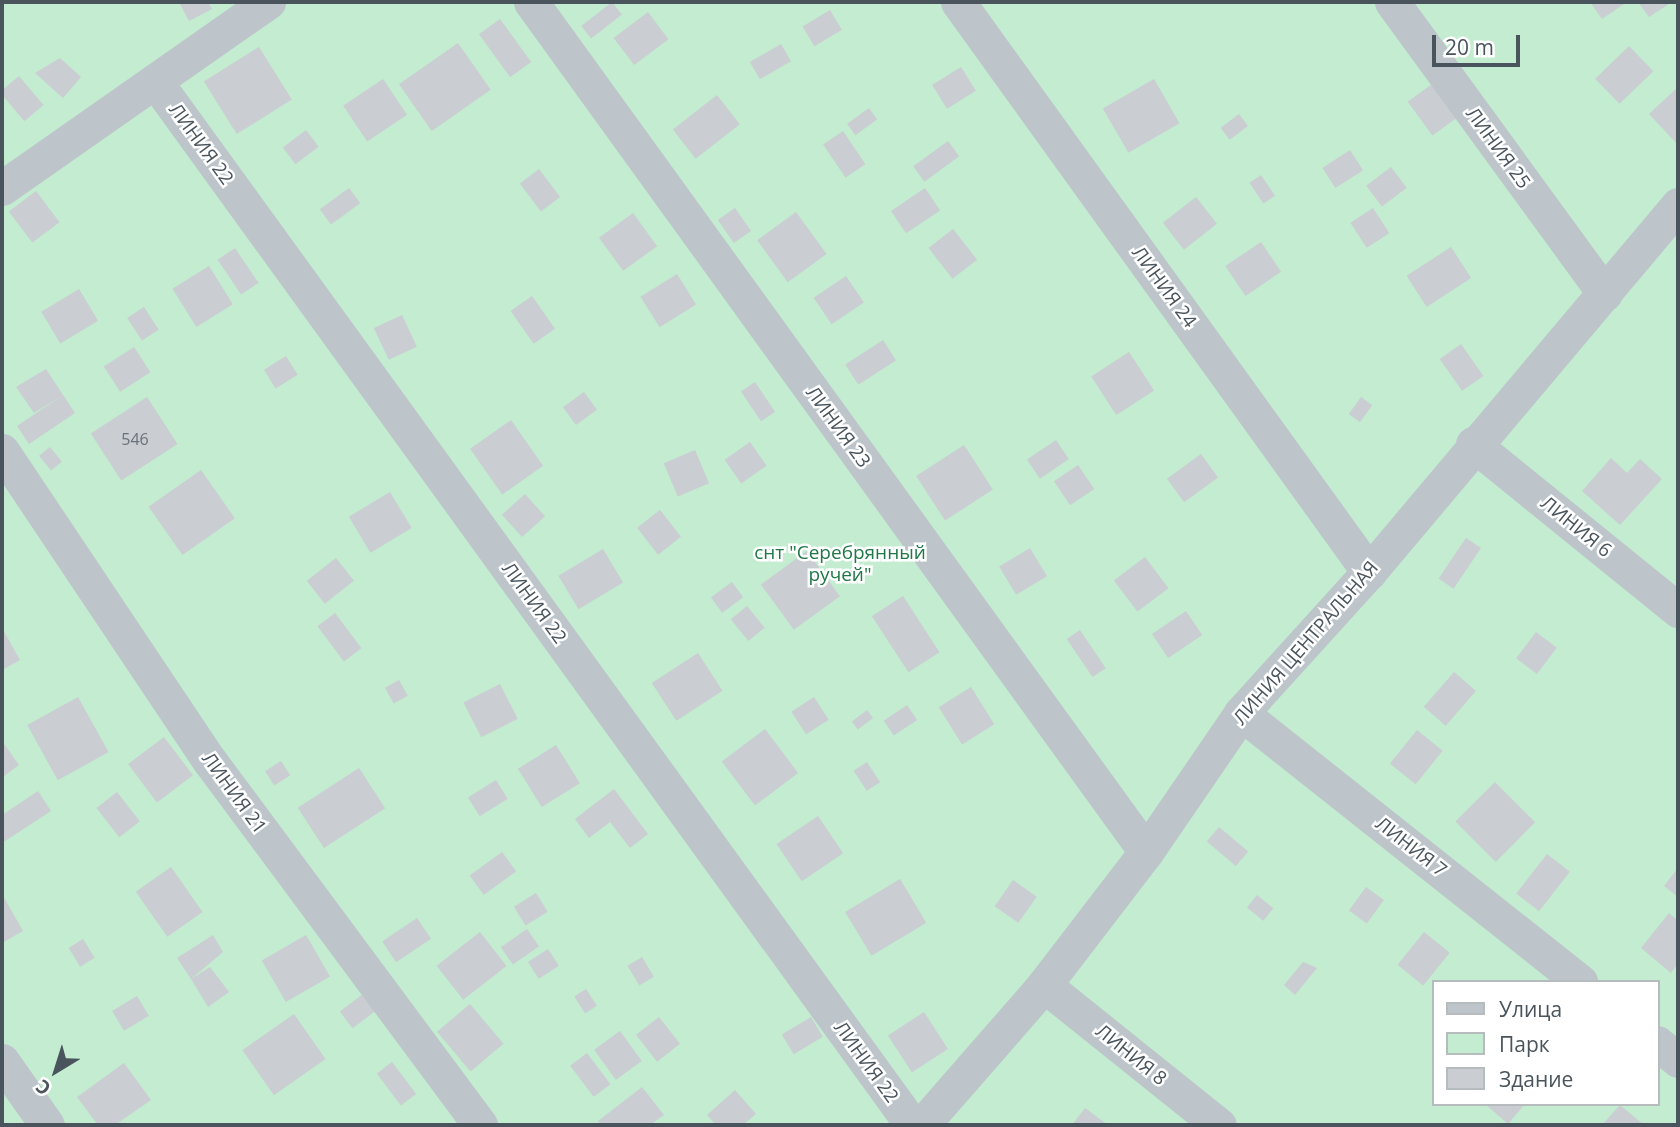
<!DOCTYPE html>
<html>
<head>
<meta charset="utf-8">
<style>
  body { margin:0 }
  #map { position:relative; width:1680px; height:1127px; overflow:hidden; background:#f2f0f0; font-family:"Open Sans",sans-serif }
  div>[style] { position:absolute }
  .green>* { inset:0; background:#c3ecd0 }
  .building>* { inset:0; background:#cacdd2; transform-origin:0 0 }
  .minor>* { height:35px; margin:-17.5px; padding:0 17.5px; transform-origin:17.5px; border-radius:17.5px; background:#bdc5cb }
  span { translate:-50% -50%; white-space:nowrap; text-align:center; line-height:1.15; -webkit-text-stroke:5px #fff; paint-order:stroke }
  .number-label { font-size:16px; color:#69727a }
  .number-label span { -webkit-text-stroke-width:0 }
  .street-label { font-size:19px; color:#49545c }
  .park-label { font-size:19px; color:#1f7846 }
  .frame { position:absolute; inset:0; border:4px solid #49545c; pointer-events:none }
  .legend { position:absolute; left:1432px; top:980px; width:228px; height:126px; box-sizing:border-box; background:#fff; border:2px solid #b6bbbe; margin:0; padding:9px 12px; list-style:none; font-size:21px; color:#49545c }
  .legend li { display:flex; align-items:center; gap:14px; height:35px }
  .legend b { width:35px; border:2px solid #b6bbbe }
  .north { position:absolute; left:21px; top:1036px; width:70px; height:70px; -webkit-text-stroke:5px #fff; paint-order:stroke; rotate:218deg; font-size:19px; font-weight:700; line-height:28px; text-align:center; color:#49545c }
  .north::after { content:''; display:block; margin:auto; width:24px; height:32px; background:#49545c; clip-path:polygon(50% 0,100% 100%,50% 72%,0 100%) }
  .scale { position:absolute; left:1432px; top:35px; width:88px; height:32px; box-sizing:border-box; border:4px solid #49545c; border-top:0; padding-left:9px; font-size:21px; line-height:24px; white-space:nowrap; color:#49545c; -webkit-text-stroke:5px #fff; paint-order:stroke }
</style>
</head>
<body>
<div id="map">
  <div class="green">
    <div style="clip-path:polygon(evenodd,2px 2px,1678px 2px,1678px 1125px,2px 1125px,2px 2px,1433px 982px,1657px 982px,1657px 1104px,1433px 1104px,1433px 982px)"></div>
  </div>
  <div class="building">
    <div style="clip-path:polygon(179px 2px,208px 2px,212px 9px,189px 21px)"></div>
    <div style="left:612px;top:2px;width:16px;height:39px;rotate:52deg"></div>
    <div style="clip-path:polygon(1590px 2px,1627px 2px,1602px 19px)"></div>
    <div style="clip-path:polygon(1638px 2px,1672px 2px,1649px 17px)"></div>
    <div style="left:830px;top:10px;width:23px;height:32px;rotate:59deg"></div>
    <div style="left:648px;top:12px;width:34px;height:43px;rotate:53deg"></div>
    <div style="left:500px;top:19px;width:53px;height:26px;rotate:54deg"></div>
    <div style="left:458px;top:43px;width:57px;height:72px;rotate:55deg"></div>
    <div style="left:781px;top:44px;width:20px;height:36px;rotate:60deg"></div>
    <div style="left:1629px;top:46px;width:35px;height:47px;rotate:46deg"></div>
    <div style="left:259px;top:47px;width:62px;height:65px;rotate:58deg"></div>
    <div style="clip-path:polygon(60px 58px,81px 77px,63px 98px,35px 73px)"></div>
    <div style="left:961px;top:67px;width:28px;height:34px;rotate:58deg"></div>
    <div style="left:19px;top:76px;width:38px;height:25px;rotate:50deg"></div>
    <div style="left:383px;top:79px;width:43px;height:48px;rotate:56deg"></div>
    <div style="left:1154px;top:79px;width:51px;height:59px;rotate:60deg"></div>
    <div style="left:1432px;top:84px;width:42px;height:30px;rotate:54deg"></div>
    <div style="clip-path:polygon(1678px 87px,1678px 145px,1649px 114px)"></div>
    <div style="left:717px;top:95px;width:37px;height:56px;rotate:52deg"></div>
    <div style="left:869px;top:108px;width:14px;height:27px;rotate:54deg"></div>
    <div style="left:1239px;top:114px;width:15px;height:23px;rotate:53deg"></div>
    <div style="left:306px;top:130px;width:21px;height:29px;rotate:53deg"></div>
    <div style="left:843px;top:131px;width:40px;height:24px;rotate:56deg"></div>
    <div style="left:948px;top:141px;width:19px;height:43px;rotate:54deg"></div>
    <div style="left:1350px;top:150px;width:24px;height:33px;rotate:57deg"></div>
    <div style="left:1391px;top:167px;width:26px;height:31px;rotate:53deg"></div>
    <div style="left:539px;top:169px;width:35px;height:24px;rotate:53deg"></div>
    <div style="left:1261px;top:175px;width:25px;height:14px;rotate:56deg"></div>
    <div style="left:349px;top:188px;width:19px;height:36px;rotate:54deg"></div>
    <div style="left:925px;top:188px;width:27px;height:41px;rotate:56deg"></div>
    <div style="left:36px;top:191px;width:39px;height:34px;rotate:53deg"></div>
    <div style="left:1196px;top:197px;width:34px;height:42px;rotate:52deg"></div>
    <div style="left:735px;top:208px;width:28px;height:21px;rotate:55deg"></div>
    <div style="left:1373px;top:208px;width:30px;height:27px;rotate:57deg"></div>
    <div style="left:796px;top:212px;width:52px;height:48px;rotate:54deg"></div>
    <div style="left:633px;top:213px;width:41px;height:42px;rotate:54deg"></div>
    <div style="left:953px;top:229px;width:39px;height:31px;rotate:52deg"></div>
    <div style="left:1261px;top:242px;width:36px;height:43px;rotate:56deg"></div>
    <div style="left:1451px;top:247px;width:37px;height:53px;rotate:57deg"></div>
    <div style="left:235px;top:248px;width:42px;height:21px;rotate:56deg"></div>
    <div style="left:209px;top:266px;width:45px;height:43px;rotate:58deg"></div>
    <div style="left:677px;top:274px;width:36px;height:43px;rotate:58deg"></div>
    <div style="left:846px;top:276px;width:32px;height:39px;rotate:56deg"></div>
    <div style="left:79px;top:289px;width:37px;height:44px;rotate:59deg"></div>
    <div style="left:532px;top:296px;width:40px;height:26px;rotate:55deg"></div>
    <div style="left:144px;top:307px;width:27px;height:20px;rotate:57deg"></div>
    <div style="left:402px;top:315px;width:35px;height:31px;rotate:65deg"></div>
    <div style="left:883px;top:340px;width:24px;height:45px;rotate:57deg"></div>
    <div style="left:1461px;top:344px;width:39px;height:26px;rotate:55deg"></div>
    <div style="left:134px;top:347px;width:30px;height:36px;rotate:57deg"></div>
    <div style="left:1129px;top:352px;width:46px;height:45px;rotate:57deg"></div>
    <div style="left:286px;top:356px;width:22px;height:26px;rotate:58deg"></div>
    <div style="clip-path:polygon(46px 369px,75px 413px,29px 444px,17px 426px,63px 395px,34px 413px,16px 387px)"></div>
    <div style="left:755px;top:382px;width:36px;height:17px;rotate:56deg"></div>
    <div style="left:584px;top:392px;width:22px;height:26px;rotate:54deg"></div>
    <div style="left:147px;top:397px;width:56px;height:67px;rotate:57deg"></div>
    <div style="left:1361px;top:397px;width:14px;height:21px;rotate:36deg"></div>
    <div style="left:511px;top:420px;width:56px;height:50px;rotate:55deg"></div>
    <div style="left:1056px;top:440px;width:23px;height:35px;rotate:56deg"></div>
    <div style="left:750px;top:442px;width:29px;height:31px;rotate:55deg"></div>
    <div style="left:964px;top:445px;width:53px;height:57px;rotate:57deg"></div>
    <div style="left:50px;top:447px;width:19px;height:14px;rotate:51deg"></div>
    <div style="left:695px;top:450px;width:36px;height:34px;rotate:67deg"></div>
    <div style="left:1201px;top:454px;width:29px;height:42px;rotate:54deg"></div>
    <div style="clip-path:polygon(1611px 458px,1627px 473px,1640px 459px,1662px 479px,1620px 525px,1582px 491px)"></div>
    <div style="left:1078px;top:465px;width:29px;height:29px;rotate:56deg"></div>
    <div style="left:201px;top:470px;width:59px;height:64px;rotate:55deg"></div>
    <div style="left:390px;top:492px;width:42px;height:48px;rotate:59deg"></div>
    <div style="left:525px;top:494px;width:30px;height:31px;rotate:48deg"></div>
    <div style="left:660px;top:510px;width:34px;height:29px;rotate:52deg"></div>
    <div style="left:1466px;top:538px;width:18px;height:49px;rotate:34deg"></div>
    <div style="left:1030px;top:548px;width:33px;height:36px;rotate:59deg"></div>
    <div style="left:603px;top:549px;width:39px;height:52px;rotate:59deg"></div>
    <div style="left:807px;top:551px;width:56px;height:57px;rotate:54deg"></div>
    <div style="left:1145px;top:557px;width:39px;height:39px;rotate:53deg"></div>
    <div style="left:336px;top:558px;width:29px;height:37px;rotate:52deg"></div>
    <div style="left:732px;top:582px;width:19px;height:26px;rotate:54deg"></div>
    <div style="left:903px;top:596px;width:67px;height:37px;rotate:57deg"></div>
    <div style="left:747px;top:606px;width:28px;height:21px;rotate:51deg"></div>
    <div style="left:1186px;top:611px;width:29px;height:41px;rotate:56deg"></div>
    <div style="left:335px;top:613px;width:44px;height:22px;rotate:53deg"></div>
    <div style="clip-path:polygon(2px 628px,20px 660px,2px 670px)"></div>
    <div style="left:1080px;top:630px;width:46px;height:16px;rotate:56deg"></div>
    <div style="left:1536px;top:632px;width:26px;height:33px;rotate:37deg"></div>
    <div style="left:698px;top:653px;width:45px;height:55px;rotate:57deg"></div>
    <div style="left:1454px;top:672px;width:29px;height:46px;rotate:41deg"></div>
    <div style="left:399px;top:680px;width:18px;height:16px;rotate:61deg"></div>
    <div style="left:500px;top:684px;width:39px;height:41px;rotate:63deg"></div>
    <div style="left:971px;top:687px;width:44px;height:38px;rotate:58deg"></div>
    <div style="left:78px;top:697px;width:63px;height:58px;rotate:61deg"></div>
    <div style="left:814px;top:697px;width:27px;height:27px;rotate:57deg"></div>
    <div style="left:907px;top:705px;width:18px;height:28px;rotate:56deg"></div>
    <div style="left:867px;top:710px;width:10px;height:19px;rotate:53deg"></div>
    <div style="left:765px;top:729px;width:55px;height:54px;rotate:53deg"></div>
    <div style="left:1417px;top:730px;width:33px;height:43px;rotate:39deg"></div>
    <div style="left:164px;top:737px;width:48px;height:45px;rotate:53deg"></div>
    <div style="clip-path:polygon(2px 741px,19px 765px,4px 776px,2px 773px)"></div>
    <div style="left:556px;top:745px;width:45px;height:45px;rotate:58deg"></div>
    <div style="left:281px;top:761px;width:17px;height:19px;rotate:57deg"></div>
    <div style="left:867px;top:762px;width:24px;height:16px;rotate:57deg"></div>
    <div style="left:359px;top:768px;width:48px;height:73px;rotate:57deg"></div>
    <div style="left:496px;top:780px;width:22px;height:33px;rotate:58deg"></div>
    <div style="left:1495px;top:782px;width:57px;height:56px;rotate:45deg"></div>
    <div style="clip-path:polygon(614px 789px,648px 834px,630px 848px,610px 822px,589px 838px,575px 819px)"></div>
    <div style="clip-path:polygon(38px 791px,51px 811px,2px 843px,2px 815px)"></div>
    <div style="left:117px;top:792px;width:37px;height:26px;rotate:52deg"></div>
    <div style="left:818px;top:816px;width:45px;height:50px;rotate:56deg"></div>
    <div style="left:1219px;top:827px;width:38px;height:19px;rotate:40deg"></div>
    <div style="left:502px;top:852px;width:24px;height:40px;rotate:54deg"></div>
    <div style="left:1547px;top:854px;width:29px;height:50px;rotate:38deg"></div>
    <div style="left:171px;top:867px;width:55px;height:43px;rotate:55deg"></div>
    <div style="clip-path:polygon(1678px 868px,1678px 897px,1664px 886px)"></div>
    <div style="left:900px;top:879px;width:51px;height:64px;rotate:59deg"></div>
    <div style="left:1013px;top:880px;width:29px;height:32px;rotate:35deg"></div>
    <div style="left:1366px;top:887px;width:22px;height:29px;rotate:36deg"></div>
    <div style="left:536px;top:893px;width:22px;height:26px;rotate:58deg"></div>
    <div style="clip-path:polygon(2px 894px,23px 931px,2px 943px)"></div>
    <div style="left:1257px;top:895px;width:21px;height:16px;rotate:39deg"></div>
    <div style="clip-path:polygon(1669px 913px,1678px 921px,1678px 963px,1671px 973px,1641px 948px)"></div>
    <div style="left:417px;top:918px;width:25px;height:42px;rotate:56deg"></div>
    <div style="left:527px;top:929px;width:21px;height:32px;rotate:55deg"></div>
    <div style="left:480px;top:932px;width:43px;height:55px;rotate:52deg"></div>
    <div style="left:1424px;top:932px;width:33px;height:42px;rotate:39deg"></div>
    <div style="clip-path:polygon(213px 935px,223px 952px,191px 979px,177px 958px)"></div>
    <div style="left:306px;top:935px;width:48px;height:51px;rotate:60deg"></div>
    <div style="left:83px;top:939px;width:22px;height:17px;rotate:58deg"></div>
    <div style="left:548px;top:949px;width:20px;height:24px;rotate:57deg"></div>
    <div style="left:642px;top:957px;width:23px;height:17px;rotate:59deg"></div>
    <div style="clip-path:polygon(1303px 962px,1317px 968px,1295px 995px,1284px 985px)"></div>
    <div style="clip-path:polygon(210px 967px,229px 992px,208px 1007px,191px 979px)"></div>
    <div style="left:586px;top:989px;width:20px;height:14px;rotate:57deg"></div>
    <div style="left:363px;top:994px;width:21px;height:29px;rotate:53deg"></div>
    <div style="left:137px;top:996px;width:23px;height:29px;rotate:59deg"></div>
    <div style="left:470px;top:1004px;width:52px;height:43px;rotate:50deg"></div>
    <div style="left:924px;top:1012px;width:44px;height:43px;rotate:57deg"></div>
    <div style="left:294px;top:1014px;width:55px;height:63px;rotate:55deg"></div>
    <div style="left:659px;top:1017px;width:34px;height:29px;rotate:52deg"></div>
    <div style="left:811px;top:1017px;width:23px;height:34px;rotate:59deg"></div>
    <div style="left:620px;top:1031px;width:37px;height:32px;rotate:54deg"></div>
    <div style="left:587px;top:1053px;width:39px;height:21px;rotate:53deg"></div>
    <div style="left:392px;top:1062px;width:40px;height:19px;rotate:53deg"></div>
    <div style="clip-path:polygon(124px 1063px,151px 1100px,115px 1125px,98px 1125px,77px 1097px)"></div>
    <div style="clip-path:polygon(642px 1087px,664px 1115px,650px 1125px,601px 1125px,598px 1121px)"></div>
    <div style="clip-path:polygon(735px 1090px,756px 1114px,743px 1125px,716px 1125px,707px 1115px)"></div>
    <div style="clip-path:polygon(1485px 1104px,1525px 1104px,1508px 1124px)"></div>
    <div style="clip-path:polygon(1620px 1105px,1644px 1125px,1602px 1125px)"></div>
    <div style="clip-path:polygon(1085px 1108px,1108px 1125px,1072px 1125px)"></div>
  </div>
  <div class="minor">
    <div style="left:531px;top:2px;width:1049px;rotate:54.11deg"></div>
    <div style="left:958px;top:2px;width:703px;rotate:54.21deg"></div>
    <div style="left:1392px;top:2px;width:361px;rotate:53.9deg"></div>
    <div style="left:155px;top:81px;width:1290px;rotate:54.05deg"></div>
    <div style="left:2px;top:188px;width:325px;rotate:-35deg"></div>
    <div style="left:1473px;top:444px;width:264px;rotate:39deg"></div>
    <div style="left:2px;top:451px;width:372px;rotate:56.2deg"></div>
    <div style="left:209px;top:760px;width:455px;rotate:53.4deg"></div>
    <div style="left:1241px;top:713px;width:433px;rotate:38.4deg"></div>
    <div style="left:1044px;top:985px;width:224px;rotate:38.7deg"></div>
    <div style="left:1657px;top:1043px;width:27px;rotate:39deg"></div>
    <div style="left:2px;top:1061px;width:78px;rotate:54.9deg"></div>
    <div style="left:922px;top:1125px;width:186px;rotate:-48.9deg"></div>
    <div style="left:1044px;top:985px;width:168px;rotate:-52.5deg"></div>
    <div style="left:1146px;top:852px;width:168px;rotate:-55.6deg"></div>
    <div style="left:1241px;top:713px;width:190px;rotate:-47.8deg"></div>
    <div style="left:1369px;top:572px;width:480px;rotate:-49.9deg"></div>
  </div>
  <div class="number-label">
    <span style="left:135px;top:439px">546</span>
  </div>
  <div class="street-label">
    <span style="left:201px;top:144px;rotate:54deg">ЛИНИЯ 22</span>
    <span style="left:1498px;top:148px;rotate:54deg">ЛИНИЯ 25</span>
    <span style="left:1164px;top:287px;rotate:54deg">ЛИНИЯ 24</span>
    <span style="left:838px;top:427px;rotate:54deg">ЛИНИЯ 23</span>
    <span style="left:1576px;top:527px;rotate:39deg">ЛИНИЯ 6</span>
    <span style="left:534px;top:603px;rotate:54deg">ЛИНИЯ 22</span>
    <span style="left:1306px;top:643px;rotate:-49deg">ЛИНИЯ ЦЕНТРАЛЬНАЯ</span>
    <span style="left:234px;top:793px;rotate:54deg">ЛИНИЯ 21</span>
    <span style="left:1411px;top:847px;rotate:38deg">ЛИНИЯ 7</span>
    <span style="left:1131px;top:1055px;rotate:39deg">ЛИНИЯ 8</span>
    <span style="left:866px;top:1062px;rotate:54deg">ЛИНИЯ 22</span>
  </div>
  <div class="park-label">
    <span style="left:840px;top:564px">снт "Серебрянный<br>ручей"</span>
  </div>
  <div class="frame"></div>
  <ul class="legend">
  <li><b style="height:9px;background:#bdc5cb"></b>Улица</li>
  <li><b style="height:19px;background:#c3ecd0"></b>Парк</li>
  <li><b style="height:19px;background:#cacdd2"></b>Здание</li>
  </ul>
  <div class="north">С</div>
  <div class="scale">20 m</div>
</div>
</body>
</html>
